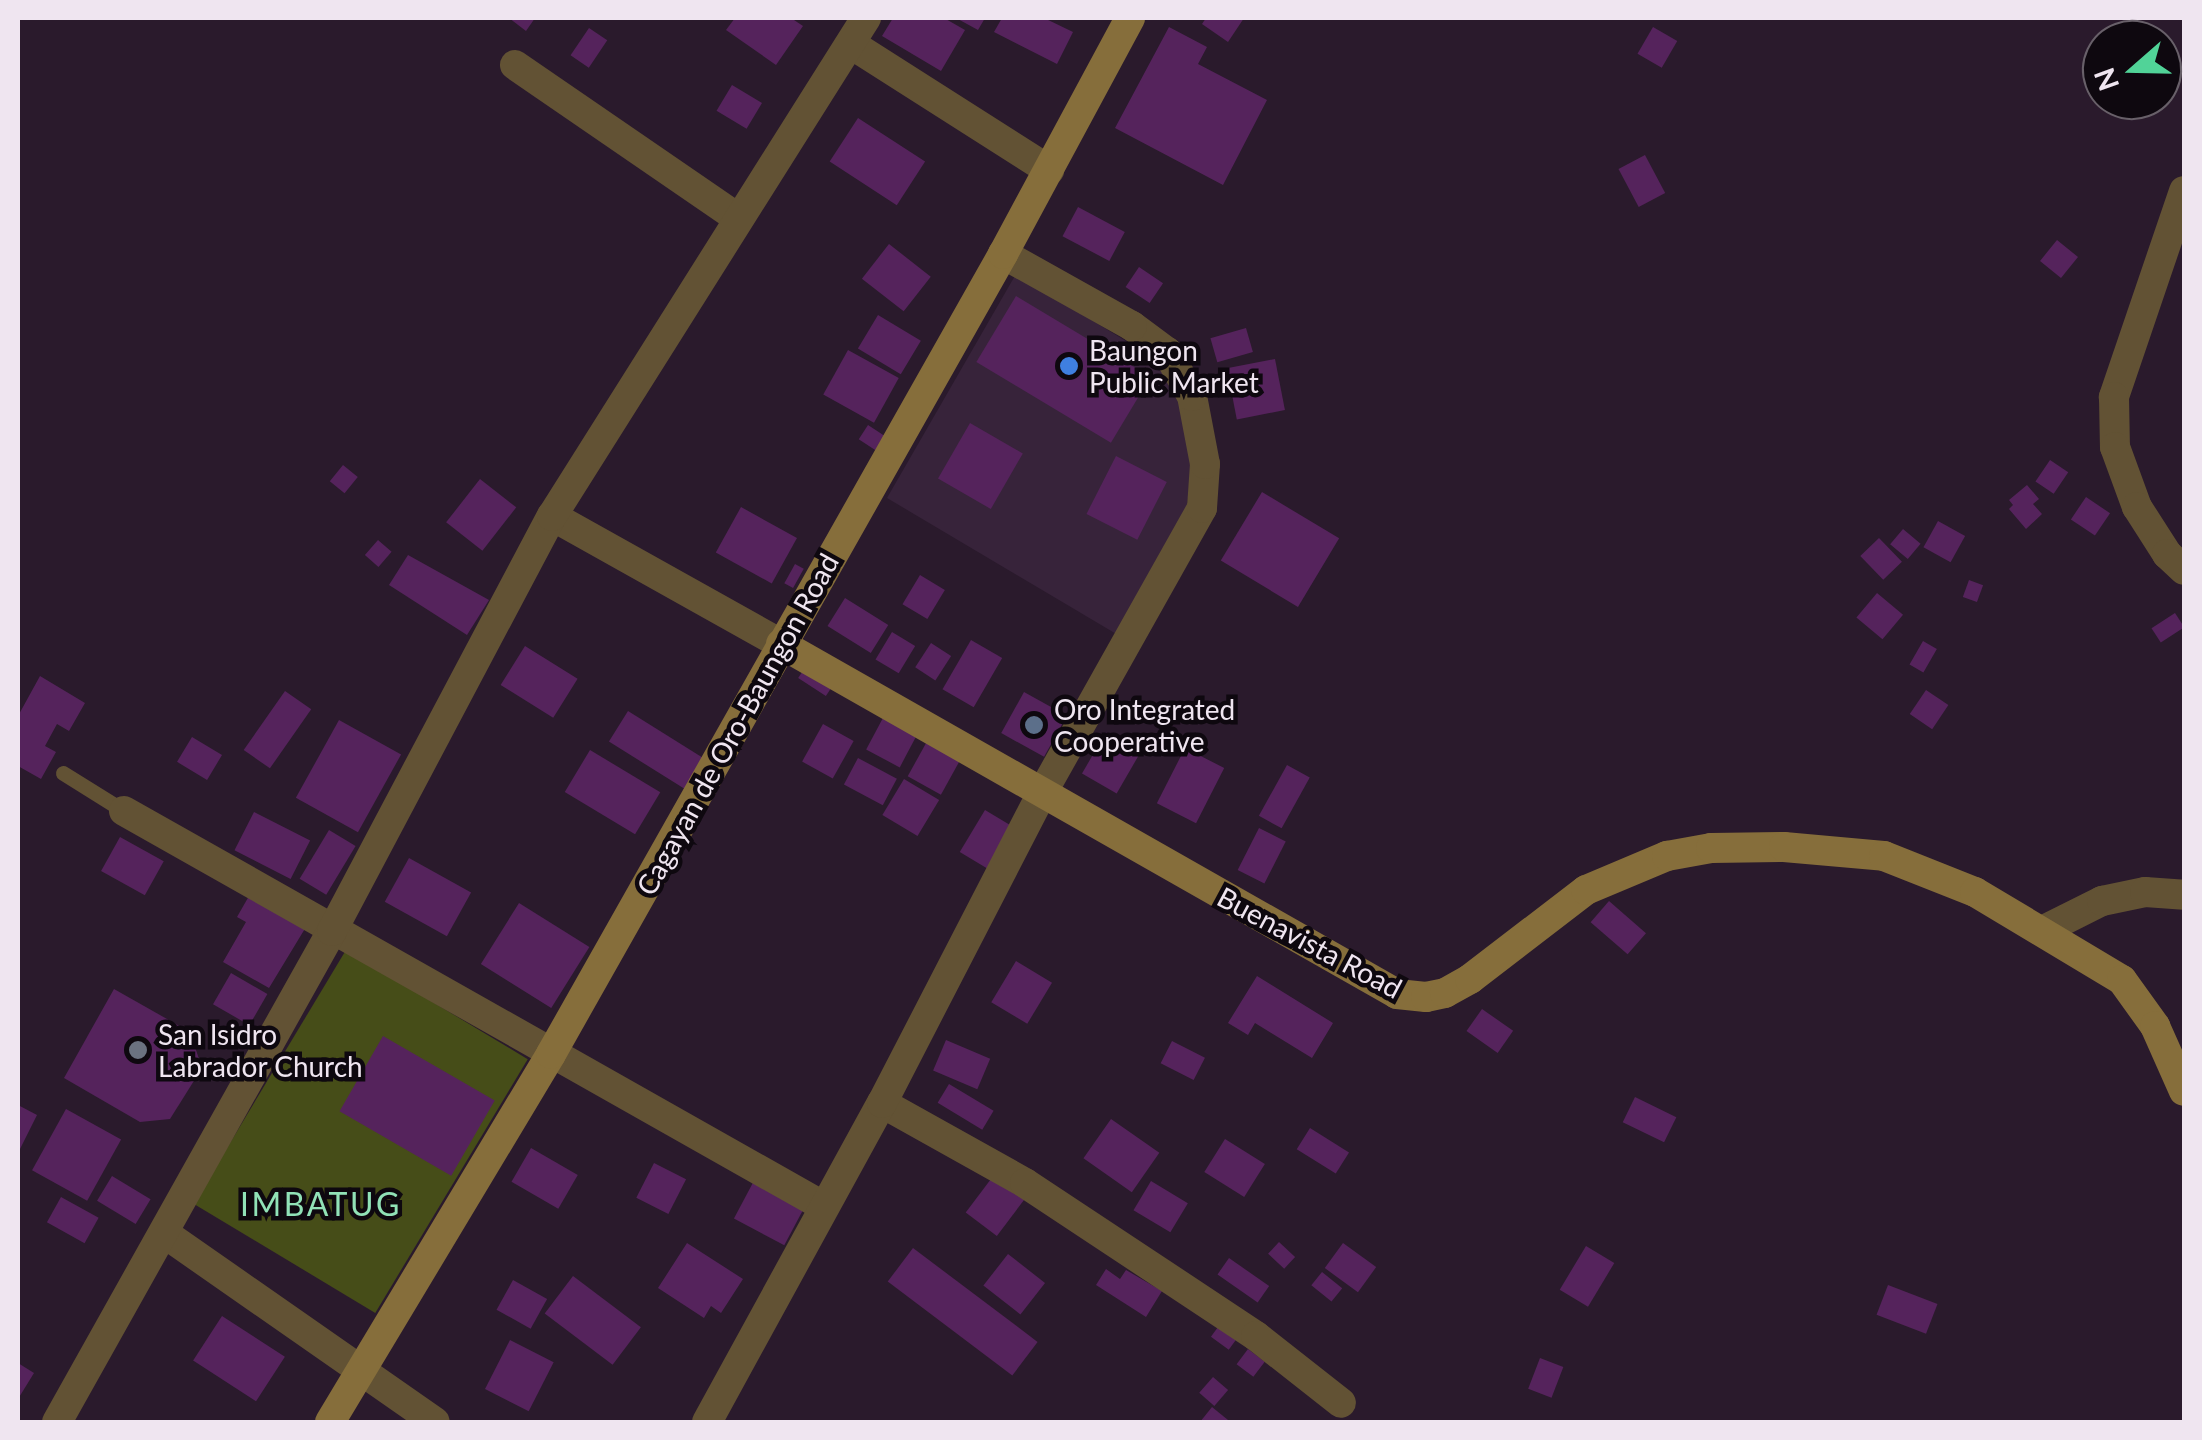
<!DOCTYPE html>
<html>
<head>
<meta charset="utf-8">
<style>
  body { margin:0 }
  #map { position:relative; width:2202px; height:1440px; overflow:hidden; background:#2a1a2c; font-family:Lato,sans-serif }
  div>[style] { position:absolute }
  .built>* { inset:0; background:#37233a }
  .green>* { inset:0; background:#464d18; transform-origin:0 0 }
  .building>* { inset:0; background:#55235c; transform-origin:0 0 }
  .lane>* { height:15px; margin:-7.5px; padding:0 7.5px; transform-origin:7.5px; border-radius:7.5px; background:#625234 }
  .street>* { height:30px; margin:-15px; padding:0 15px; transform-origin:15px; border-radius:15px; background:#625234 }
  .secondary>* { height:30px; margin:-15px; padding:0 15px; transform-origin:15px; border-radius:15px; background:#866e3b }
  .dots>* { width:28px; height:28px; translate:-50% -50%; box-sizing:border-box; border:5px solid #0e080f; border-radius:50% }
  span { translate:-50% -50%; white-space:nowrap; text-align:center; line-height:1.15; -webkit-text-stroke:9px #0e080f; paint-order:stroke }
  .poi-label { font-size:28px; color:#efe5f0 }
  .left { translate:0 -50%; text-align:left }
  .street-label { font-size:28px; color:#efe5f0 }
  .quarter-label { font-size:32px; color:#91e2b7; letter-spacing:2.5px }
  .frame { position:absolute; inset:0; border:20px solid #efe5f0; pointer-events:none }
  .north { position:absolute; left:2082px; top:20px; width:100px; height:100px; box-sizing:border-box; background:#0e080f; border:2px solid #686069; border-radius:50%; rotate:250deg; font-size:28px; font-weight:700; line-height:40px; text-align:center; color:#efe5f0 }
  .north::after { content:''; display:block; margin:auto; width:35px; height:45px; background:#51d398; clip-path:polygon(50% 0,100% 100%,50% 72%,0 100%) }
</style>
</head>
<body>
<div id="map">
  <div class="built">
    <div style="clip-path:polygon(1016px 274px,1157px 360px,1183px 404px,1192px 453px,1187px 509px,1118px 635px,887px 498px)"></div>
  </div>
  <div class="green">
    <div style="left:346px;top:950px;width:212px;height:296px;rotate:31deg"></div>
  </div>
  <div class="building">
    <div style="clip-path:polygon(509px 18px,535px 18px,526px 31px)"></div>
    <div style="clip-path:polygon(735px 18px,791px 18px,803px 26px,776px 65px,726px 30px)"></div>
    <div style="clip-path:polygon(893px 18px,944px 18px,965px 30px,941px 71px,882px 36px)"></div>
    <div style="clip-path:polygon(956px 18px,985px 18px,978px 30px)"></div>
    <div style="clip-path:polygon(1002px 18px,1044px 18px,1073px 32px,1057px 64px,994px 32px)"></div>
    <div style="clip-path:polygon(1206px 18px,1244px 18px,1228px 42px,1202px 24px)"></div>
    <div style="clip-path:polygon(1169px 27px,1207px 47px,1198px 64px,1267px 100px,1223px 185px,1115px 128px)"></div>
    <div style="left:1653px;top:27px;width:28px;height:31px;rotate:30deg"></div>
    <div style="left:589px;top:28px;width:22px;height:33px;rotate:34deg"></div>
    <div style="left:732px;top:85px;width:35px;height:30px;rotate:31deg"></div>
    <div style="left:858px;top:118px;width:80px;height:52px;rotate:33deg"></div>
    <div style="left:1645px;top:155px;width:43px;height:30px;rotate:62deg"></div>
    <div style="left:1078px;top:207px;width:53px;height:33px;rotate:28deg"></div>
    <div style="left:2057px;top:240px;width:27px;height:27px;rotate:39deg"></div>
    <div style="left:889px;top:244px;width:53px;height:44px;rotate:38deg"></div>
    <div style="left:1139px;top:267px;width:29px;height:24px;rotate:34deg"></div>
    <div style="left:1016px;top:296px;width:157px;height:77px;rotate:31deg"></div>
    <div style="left:878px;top:315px;width:50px;height:39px;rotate:31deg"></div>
    <div style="left:1246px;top:328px;width:25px;height:37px;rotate:74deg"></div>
    <div style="left:848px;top:350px;width:58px;height:51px;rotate:29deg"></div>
    <div style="left:1275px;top:359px;width:52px;height:49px;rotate:79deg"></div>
    <div style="left:970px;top:423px;width:61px;height:64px;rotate:30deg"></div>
    <div style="left:868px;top:425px;width:20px;height:17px;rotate:33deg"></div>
    <div style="left:1116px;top:456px;width:57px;height:65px;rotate:27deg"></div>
    <div style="left:2050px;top:460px;width:22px;height:26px;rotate:34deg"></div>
    <div style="left:343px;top:465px;width:19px;height:21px;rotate:39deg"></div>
    <div style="left:480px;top:479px;width:46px;height:55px;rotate:38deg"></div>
    <div style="clip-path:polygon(2027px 485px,2039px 499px,2033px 504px,2042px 514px,2026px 529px,2009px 509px,2013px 505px,2009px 500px)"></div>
    <div style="left:1262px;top:492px;width:90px;height:80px;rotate:31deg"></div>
    <div style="left:2086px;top:497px;width:29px;height:27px;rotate:34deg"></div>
    <div style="left:741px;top:507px;width:64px;height:52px;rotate:29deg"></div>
    <div style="left:1938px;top:521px;width:31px;height:30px;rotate:29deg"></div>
    <div style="left:1903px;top:529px;width:23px;height:20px;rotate:40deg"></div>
    <div style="left:1879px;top:538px;width:33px;height:26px;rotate:46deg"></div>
    <div style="left:378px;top:540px;width:18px;height:20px;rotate:41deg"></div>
    <div style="clip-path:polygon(408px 555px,489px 600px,467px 635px,389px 585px)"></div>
    <div style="left:795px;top:564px;width:10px;height:22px;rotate:29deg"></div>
    <div style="left:920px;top:575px;width:29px;height:34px;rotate:31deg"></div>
    <div style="left:1969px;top:580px;width:15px;height:18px;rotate:20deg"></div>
    <div style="left:1877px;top:593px;width:34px;height:32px;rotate:40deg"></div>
    <div style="left:845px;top:598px;width:51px;height:33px;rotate:32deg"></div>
    <div style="left:2175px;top:613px;width:17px;height:28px;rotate:57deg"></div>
    <div style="left:892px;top:632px;width:27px;height:32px;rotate:31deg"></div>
    <div style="left:971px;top:640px;width:36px;height:57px;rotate:30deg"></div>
    <div style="left:1923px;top:641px;width:16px;height:27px;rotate:30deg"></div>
    <div style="left:931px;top:643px;width:24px;height:29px;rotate:33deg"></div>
    <div style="left:525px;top:646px;width:62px;height:46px;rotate:32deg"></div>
    <div style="left:808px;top:663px;width:33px;height:18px;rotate:33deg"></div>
    <div style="clip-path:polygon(40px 676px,85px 703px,69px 731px,57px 724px,45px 746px,56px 752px,41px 779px,18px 766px,18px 716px)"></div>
    <div style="left:1926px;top:690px;width:27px;height:29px;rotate:34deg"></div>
    <div style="left:285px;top:691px;width:32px;height:72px;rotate:35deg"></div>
    <div style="left:1024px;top:692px;width:49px;height:47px;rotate:29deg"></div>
    <div style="left:628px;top:711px;width:91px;height:36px;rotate:32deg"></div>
    <div style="left:884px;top:716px;width:38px;height:38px;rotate:28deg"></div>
    <div style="left:339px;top:720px;width:71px;height:89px;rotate:29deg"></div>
    <div style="left:823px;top:724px;width:35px;height:43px;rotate:29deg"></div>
    <div style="left:1106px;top:732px;width:40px;height:48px;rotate:30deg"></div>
    <div style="left:930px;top:736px;width:38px;height:46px;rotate:29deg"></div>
    <div style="left:192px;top:737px;width:35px;height:29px;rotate:31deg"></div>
    <div style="left:1185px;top:748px;width:44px;height:62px;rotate:27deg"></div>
    <div style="left:590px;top:750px;width:82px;height:49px;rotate:31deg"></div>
    <div style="left:858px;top:758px;width:44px;height:30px;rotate:28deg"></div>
    <div style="left:1287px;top:765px;width:26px;height:58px;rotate:29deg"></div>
    <div style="left:904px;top:779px;width:41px;height:42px;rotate:31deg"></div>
    <div style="left:985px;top:810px;width:35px;height:49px;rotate:31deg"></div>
    <div style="left:254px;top:812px;width:63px;height:43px;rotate:27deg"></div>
    <div style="left:1259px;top:828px;width:30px;height:47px;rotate:27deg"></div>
    <div style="left:329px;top:830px;width:31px;height:57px;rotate:31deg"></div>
    <div style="left:120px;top:837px;width:50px;height:39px;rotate:29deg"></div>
    <div style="left:409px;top:858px;width:71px;height:50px;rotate:29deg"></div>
    <div style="clip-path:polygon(253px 889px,309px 922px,269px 988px,223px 962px,246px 922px,237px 917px)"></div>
    <div style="left:1609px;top:901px;width:49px;height:28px;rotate:41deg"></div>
    <div style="left:519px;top:903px;width:83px;height:72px;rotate:32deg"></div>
    <div style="left:1016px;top:961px;width:42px;height:48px;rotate:31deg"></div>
    <div style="left:231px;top:973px;width:42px;height:36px;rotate:30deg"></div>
    <div style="clip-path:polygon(1257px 976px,1333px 1023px,1312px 1058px,1255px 1023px,1248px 1035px,1228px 1023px)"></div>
    <div style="clip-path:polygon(114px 989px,190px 1032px,202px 1068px,170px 1119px,140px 1122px,64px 1078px)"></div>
    <div style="left:1482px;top:1009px;width:38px;height:27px;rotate:35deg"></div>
    <div style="left:383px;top:1036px;width:129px;height:87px;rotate:30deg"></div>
    <div style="left:946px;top:1040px;width:48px;height:33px;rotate:23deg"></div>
    <div style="left:1172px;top:1041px;width:37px;height:25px;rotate:27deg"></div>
    <div style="left:949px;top:1084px;width:52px;height:22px;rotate:31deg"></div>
    <div style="left:1635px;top:1097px;width:46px;height:28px;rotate:26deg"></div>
    <div style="clip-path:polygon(18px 1105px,37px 1115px,18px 1153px)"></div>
    <div style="left:66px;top:1109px;width:63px;height:70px;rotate:29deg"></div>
    <div style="left:1111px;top:1119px;width:59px;height:48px;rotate:35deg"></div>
    <div style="left:1310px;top:1128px;width:46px;height:25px;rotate:32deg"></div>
    <div style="left:1225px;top:1139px;width:47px;height:39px;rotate:32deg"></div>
    <div style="left:531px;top:1148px;width:54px;height:39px;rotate:30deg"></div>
    <div style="left:654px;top:1163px;width:36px;height:39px;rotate:27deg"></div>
    <div style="left:994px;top:1175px;width:39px;height:47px;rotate:37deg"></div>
    <div style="left:112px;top:1176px;width:45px;height:29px;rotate:31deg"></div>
    <div style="left:756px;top:1177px;width:57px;height:47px;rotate:28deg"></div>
    <div style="left:1151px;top:1181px;width:43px;height:34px;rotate:31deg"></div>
    <div style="left:61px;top:1197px;width:43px;height:29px;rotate:29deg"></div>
    <div style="left:1279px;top:1242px;width:22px;height:16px;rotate:43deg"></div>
    <div style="clip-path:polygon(687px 1243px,743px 1279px,721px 1313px,711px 1306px,704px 1318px,658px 1288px)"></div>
    <div style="left:1343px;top:1243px;width:41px;height:31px;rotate:36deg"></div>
    <div style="left:1586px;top:1246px;width:33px;height:51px;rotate:31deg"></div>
    <div style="left:913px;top:1248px;width:156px;height:42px;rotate:37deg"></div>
    <div style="left:1008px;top:1254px;width:47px;height:40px;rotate:38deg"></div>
    <div style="left:1229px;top:1258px;width:49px;height:20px;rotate:35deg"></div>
    <div style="clip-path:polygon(1106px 1269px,1120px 1279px,1126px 1270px,1162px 1291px,1146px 1317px,1096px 1285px)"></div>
    <div style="left:1322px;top:1272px;width:26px;height:17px;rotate:39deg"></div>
    <div style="left:573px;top:1276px;width:85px;height:47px;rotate:37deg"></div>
    <div style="left:513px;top:1280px;width:39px;height:34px;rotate:29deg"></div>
    <div style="left:1888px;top:1285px;width:53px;height:32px;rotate:21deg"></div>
    <div style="left:222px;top:1316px;width:75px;height:53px;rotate:33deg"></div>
    <div style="left:1218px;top:1327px;width:22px;height:12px;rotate:36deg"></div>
    <div style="left:510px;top:1340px;width:49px;height:55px;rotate:27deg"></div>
    <div style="left:1248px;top:1349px;width:21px;height:19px;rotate:37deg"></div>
    <div style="left:1540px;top:1358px;width:25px;height:33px;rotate:21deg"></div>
    <div style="clip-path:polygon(18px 1363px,34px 1373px,18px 1399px)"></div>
    <div style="left:1213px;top:1377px;width:20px;height:21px;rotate:41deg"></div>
    <div style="clip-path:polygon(1212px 1407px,1228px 1420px,1226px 1422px,1200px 1422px)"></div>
  </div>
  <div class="lane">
    <div style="left:63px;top:773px;width:72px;rotate:31.9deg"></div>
  </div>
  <div class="street">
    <div style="left:851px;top:44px;width:235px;rotate:32.5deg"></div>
    <div style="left:515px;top:65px;width:270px;rotate:34.5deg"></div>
    <div style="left:2184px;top:191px;width:218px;rotate:108.8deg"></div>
    <div style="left:2114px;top:397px;width:50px;rotate:88.9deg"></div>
    <div style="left:2115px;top:447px;width:64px;rotate:69.9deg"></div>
    <div style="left:2137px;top:507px;width:56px;rotate:57.4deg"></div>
    <div style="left:2167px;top:554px;width:23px;rotate:43deg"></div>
    <div style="left:552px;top:516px;width:262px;rotate:29.2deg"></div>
    <div style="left:124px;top:811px;width:803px;rotate:29.47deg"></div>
    <div style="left:2044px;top:930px;width:65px;rotate:-26.6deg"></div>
    <div style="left:2102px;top:901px;width:44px;rotate:-11.8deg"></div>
    <div style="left:2145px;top:892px;width:39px;rotate:4deg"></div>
    <div style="left:882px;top:1103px;width:164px;rotate:29.2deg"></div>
    <div style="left:1025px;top:1183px;width:277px;rotate:33.5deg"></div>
    <div style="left:1256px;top:1336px;width:108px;rotate:38.2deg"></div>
    <div style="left:164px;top:1233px;width:330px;rotate:34.9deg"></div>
    <div style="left:57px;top:1422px;width:563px;rotate:-60.75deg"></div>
    <div style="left:332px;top:931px;width:470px;rotate:-62.1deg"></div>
    <div style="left:552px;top:516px;width:589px;rotate:-57.77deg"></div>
    <div style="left:707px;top:1422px;width:364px;rotate:-61.3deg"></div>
    <div style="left:882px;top:1103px;width:347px;rotate:-62.7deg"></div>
    <div style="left:1041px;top:795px;width:329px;rotate:-60.7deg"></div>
    <div style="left:1202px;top:508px;width:44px;rotate:-86.1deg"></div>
    <div style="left:1205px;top:464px;width:69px;rotate:-100.8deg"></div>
    <div style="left:1192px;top:396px;width:51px;rotate:-119.6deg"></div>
    <div style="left:1167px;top:352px;width:44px;rotate:-143.4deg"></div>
    <div style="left:1132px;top:326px;width:148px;rotate:-150.8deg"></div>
  </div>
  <div class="secondary">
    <div style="left:781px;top:644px;width:708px;rotate:29.6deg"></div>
    <div style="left:1397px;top:994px;width:29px;rotate:6deg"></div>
    <div style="left:1426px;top:997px;width:19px;rotate:-12deg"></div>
    <div style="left:1445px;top:993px;width:29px;rotate:-29deg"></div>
    <div style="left:1470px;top:979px;width:146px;rotate:-37.5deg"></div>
    <div style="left:1586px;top:890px;width:88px;rotate:-22.8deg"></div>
    <div style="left:1667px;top:856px;width:45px;rotate:-10.3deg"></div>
    <div style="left:1711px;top:848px;width:73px;rotate:-0.8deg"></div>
    <div style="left:1784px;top:847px;width:100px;rotate:5.1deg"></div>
    <div style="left:1884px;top:856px;width:98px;rotate:21.6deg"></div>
    <div style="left:1975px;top:892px;width:171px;rotate:30.9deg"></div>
    <div style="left:2122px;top:980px;width:57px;rotate:54.3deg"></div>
    <div style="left:2155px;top:1026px;width:71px;rotate:66deg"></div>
    <div style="left:330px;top:1422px;width:429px;rotate:-59deg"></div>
    <div style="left:551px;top:1054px;width:919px;rotate:-60.53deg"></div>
    <div style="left:1003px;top:254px;width:268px;rotate:-61.7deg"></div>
  </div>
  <div class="dots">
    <div style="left:1069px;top:366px;background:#3f7fe0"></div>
    <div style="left:1034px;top:725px;background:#5c6f8a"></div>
    <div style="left:138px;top:1050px;background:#6b7280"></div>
  </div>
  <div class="poi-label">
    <span class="left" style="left:1089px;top:366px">Baungon<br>Public Market</span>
    <span class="left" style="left:1054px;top:725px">Oro Integrated<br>Cooperative</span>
    <span class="left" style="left:158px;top:1050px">San Isidro<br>Labrador Church</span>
  </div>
  <div class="street-label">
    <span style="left:737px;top:724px;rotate:-61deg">Cagayan de Oro-Baungon Road</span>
    <span style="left:1310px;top:942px;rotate:28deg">Buenavista Road</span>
  </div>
  <div class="quarter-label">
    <span style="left:321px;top:1204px">IMBATUG</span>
  </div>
  <div class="frame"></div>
  <div class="north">N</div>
</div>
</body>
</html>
